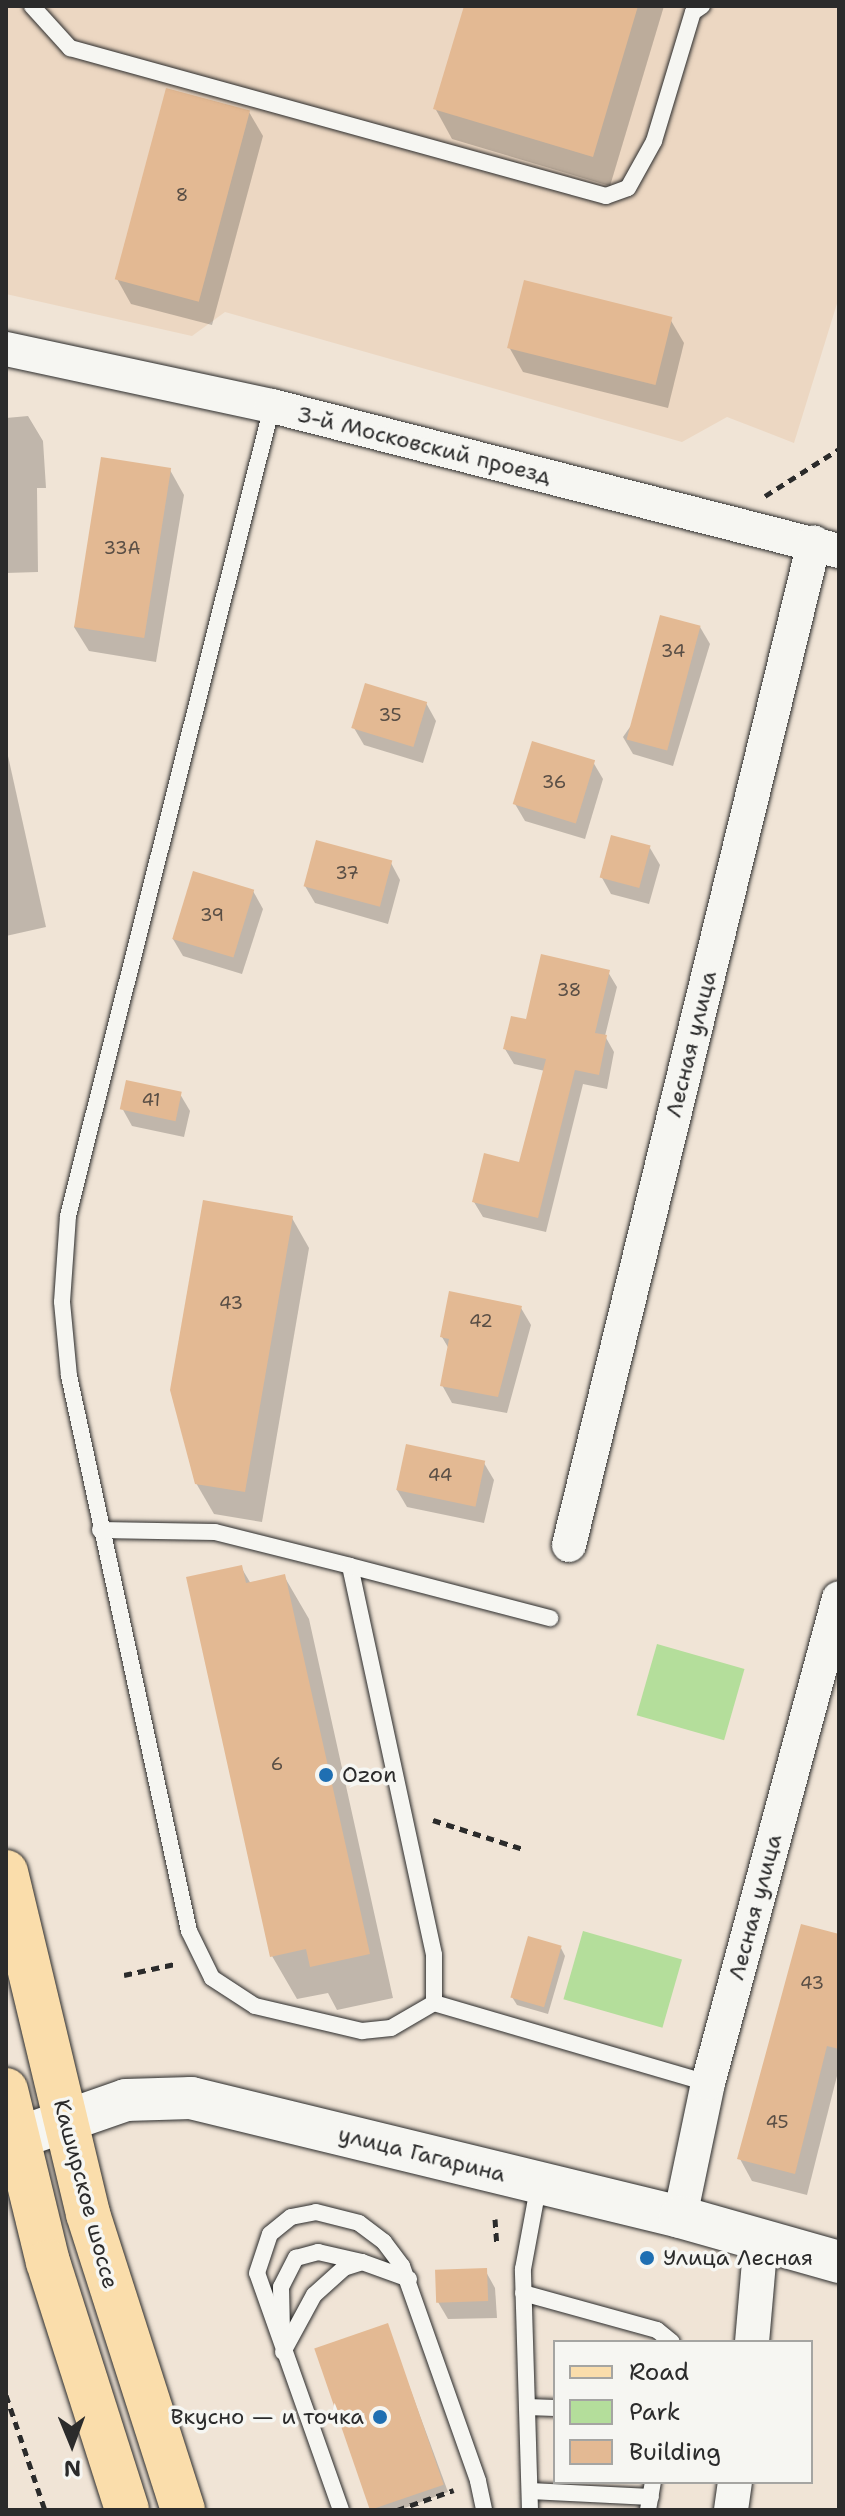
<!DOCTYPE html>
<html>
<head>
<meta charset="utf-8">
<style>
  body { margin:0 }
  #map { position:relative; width:845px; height:2516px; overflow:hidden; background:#f0e4d6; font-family:"Shantell Sans",sans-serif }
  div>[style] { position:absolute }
  .built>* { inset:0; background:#ecd7c2 }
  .green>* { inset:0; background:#b4de9b; transform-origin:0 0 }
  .shadow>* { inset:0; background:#0003 }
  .building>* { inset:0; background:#e3b993; transform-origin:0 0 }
  .path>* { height:5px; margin-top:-2.5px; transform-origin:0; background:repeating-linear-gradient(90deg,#2b2b2b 0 8px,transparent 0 14px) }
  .roads { filter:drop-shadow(0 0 2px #2b2b2b) drop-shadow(0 0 2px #2b2b2b) }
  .service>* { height:16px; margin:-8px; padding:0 8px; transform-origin:8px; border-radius:8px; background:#f6f6f2 }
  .minor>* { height:34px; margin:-17px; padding:0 17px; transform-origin:17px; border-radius:17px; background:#f6f6f2 }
  .tertiary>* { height:42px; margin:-21px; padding:0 21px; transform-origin:21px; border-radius:21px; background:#f6f6f2 }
  .primary>* { height:44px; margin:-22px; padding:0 22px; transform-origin:22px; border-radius:22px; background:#faddab }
  .dots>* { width:22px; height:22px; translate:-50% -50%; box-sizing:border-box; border:4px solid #f6f6f2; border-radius:50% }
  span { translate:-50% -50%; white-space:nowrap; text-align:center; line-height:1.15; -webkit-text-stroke:7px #f6f6f2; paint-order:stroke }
  .number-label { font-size:18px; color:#594e45 }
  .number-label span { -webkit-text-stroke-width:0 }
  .street-label { font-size:22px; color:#2b2b2b }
  .poi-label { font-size:22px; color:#2b2b2b }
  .left { translate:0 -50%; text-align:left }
  .right { translate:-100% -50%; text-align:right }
  .frame { position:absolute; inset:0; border:8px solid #2b2b2b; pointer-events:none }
  .legend { position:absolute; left:553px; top:2340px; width:260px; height:144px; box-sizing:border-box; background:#f6f6f2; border:2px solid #a5a5a2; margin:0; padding:10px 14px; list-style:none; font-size:24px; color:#2b2b2b }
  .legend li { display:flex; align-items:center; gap:16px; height:40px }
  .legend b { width:40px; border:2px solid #a5a5a2 }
  .north { position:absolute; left:32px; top:2404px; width:80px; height:80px; -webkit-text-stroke:6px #f6f6f2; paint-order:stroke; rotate:179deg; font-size:22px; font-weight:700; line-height:32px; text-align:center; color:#2b2b2b }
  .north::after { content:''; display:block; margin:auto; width:28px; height:36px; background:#2b2b2b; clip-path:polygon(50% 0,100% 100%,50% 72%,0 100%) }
</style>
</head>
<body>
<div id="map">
  <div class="built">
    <div style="clip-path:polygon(6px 6px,839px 6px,839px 297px,794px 443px,727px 417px,682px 442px,225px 312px,192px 336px,6px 294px)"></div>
  </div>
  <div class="green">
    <div style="left:657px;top:1644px;width:91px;height:74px;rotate:16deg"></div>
    <div style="left:583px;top:1931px;width:103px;height:71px;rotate:16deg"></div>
  </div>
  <div class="shadow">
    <div style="clip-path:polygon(466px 6px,664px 6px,610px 186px,452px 139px,435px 108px)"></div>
    <div style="clip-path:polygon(249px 112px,263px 136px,212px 325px,131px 304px,117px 279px)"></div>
    <div style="clip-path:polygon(670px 319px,684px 343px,668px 408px,523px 372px,509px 347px)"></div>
    <div style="clip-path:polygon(28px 416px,43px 441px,46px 488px,37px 488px,38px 572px,6px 573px,6px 418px)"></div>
    <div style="clip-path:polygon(170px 470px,184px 495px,156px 662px,89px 651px,74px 627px)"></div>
    <div style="clip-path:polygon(700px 627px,710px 644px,673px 766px,633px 754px,623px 737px)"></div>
    <div style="clip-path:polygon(426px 703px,436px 721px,423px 763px,364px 745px,354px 728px)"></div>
    <div style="clip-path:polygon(6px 747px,46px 927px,6px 936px)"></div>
    <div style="clip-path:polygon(593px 762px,603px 779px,585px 839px,525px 821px,515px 804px)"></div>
    <div style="clip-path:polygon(650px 848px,660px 865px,649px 904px,611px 894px,601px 876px)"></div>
    <div style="clip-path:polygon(391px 863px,400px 880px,388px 924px,315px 903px,305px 886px)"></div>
    <div style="clip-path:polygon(253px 891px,263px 909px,242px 974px,183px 956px,173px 939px)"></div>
    <div style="clip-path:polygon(608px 972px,617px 987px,605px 1036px,614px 1052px,607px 1089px,583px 1084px,546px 1232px,483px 1217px,474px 1202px,521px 1164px,545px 1071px,514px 1064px,505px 1049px,527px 1022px)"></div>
    <div style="clip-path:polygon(180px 1094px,190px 1111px,184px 1137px,132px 1126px,122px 1108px)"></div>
    <div style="clip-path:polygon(292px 1218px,309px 1248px,262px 1522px,214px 1514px,196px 1483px)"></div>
    <div style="clip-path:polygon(521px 1308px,531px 1325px,507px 1413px,452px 1403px,442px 1385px,449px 1349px,442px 1337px)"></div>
    <div style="clip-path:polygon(484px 1463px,494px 1480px,484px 1523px,407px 1507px,397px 1490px)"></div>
    <div style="clip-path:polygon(241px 1567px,251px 1584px,284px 1576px,309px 1619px,393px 1998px,337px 2010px,328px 1993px,297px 1999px,272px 1956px)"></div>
    <div style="clip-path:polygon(839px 1936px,839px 2068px,807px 2195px,752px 2181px,740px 2159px)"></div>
    <div style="clip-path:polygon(561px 1948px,565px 1956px,548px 2014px,517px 2005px,512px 1997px)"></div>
    <div style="clip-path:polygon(485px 2270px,495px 2288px,497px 2318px,448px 2319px,438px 2302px)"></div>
    <div style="clip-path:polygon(387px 2326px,448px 2492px,399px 2510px,374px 2510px,317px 2351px)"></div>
  </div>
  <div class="building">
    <div style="clip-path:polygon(464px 6px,638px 6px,593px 157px,433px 109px)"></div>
    <div style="left:166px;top:88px;width:87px;height:198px;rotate:15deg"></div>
    <div style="left:524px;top:280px;width:153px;height:70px;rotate:14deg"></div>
    <div style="left:101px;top:457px;width:71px;height:172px;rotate:9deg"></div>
    <div style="left:660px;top:615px;width:42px;height:129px;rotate:15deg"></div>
    <div style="left:365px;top:683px;width:65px;height:47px;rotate:17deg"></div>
    <div style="left:532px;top:741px;width:66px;height:66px;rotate:17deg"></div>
    <div style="left:611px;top:835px;width:41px;height:44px;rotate:15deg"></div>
    <div style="left:316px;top:840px;width:79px;height:48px;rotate:15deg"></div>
    <div style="left:193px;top:871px;width:64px;height:71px;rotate:17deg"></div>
    <div style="clip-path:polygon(541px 954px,610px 970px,595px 1033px,607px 1035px,599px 1075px,575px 1070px,538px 1218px,472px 1202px,484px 1153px,519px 1162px,546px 1059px,503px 1049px,511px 1016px,526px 1019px)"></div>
    <div style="left:126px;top:1080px;width:57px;height:30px;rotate:12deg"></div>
    <div style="clip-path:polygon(203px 1200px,293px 1216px,245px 1492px,195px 1484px,170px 1390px)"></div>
    <div style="clip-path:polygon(449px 1291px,522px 1306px,498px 1397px,440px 1386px,449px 1339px,440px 1337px)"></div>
    <div style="left:406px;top:1444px;width:81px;height:47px;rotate:12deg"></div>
    <div style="clip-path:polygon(242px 1565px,246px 1583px,285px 1574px,370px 1954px,310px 1967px,306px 1949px,270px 1957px,186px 1577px)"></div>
    <div style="clip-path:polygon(801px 1924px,839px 1934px,839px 2049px,827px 2046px,795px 2174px,737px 2159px)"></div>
    <div style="left:528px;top:1936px;width:35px;height:64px;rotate:16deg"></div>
    <div style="left:487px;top:2268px;width:33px;height:52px;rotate:88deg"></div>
    <div style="left:388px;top:2323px;width:171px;height:78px;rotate:71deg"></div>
  </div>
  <div class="path">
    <div style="left:765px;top:496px;width:88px;rotate:-32.4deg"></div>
    <div style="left:433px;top:1820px;width:95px;rotate:17.9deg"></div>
    <div style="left:124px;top:1975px;width:52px;rotate:-12.2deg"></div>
    <div style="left:495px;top:2219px;width:27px;rotate:86deg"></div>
    <div style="left:6px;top:2395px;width:121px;rotate:71.3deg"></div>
    <div style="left:397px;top:2510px;width:60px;rotate:-19.3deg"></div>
  </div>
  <div class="roads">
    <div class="service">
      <div style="left:32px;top:6px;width:57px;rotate:47.9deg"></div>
      <div style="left:70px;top:48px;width:556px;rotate:15.44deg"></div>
      <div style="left:606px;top:196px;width:23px;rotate:-20deg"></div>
      <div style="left:628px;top:188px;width:54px;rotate:-61deg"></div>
      <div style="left:654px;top:141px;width:135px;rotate:-73.2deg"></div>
      <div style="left:693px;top:12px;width:11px;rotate:-34deg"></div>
      <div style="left:272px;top:406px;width:835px;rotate:104.14deg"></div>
      <div style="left:68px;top:1216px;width:86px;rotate:94deg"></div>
      <div style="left:62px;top:1302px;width:74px;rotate:84.6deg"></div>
      <div style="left:69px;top:1376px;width:568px;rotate:77.8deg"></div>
      <div style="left:189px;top:1931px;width:52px;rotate:63.9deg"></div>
      <div style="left:212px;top:1978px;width:51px;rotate:33.1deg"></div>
      <div style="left:255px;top:2006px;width:110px;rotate:13.2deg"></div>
      <div style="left:362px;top:2031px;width:29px;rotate:-6deg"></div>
      <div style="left:391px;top:2028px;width:50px;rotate:-30.2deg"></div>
      <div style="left:434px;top:2003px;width:285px;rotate:16.3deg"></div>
      <div style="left:100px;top:1530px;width:115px;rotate:1deg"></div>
      <div style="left:215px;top:1532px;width:139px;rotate:14.1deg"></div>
      <div style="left:350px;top:1566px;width:398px;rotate:77.8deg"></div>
      <div style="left:434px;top:1955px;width:48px;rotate:90deg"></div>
      <div style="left:350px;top:1566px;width:207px;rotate:14.6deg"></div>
      <div style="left:523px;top:2293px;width:139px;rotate:15.4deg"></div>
      <div style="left:657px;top:2330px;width:19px;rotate:39deg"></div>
      <div style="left:282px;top:2332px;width:45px;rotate:-91.3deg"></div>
      <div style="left:281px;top:2287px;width:33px;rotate:-63deg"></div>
      <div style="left:296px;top:2258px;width:23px;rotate:-15deg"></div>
      <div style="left:318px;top:2252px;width:45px;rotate:12.8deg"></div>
      <div style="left:283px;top:2352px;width:65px;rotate:-61.5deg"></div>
      <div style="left:314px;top:2295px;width:40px;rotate:-42deg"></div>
      <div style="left:344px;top:2268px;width:19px;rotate:-18deg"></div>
      <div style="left:362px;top:2262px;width:50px;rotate:19.9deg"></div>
      <div style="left:527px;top:2407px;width:28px;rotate:2deg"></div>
      <div style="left:530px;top:2491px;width:121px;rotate:2.8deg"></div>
      <div style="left:341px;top:2510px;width:251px;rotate:-109.5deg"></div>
      <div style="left:257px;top:2273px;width:41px;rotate:-71.6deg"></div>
      <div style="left:270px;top:2234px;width:27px;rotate:-39deg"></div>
      <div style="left:291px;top:2217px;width:25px;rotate:-11deg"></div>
      <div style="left:316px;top:2212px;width:44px;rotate:14.3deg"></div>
      <div style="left:359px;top:2223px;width:31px;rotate:37deg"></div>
      <div style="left:384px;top:2242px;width:30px;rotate:53deg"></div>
      <div style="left:402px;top:2266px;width:228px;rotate:70.5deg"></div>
      <div style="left:478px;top:2481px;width:30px;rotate:78deg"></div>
      <div style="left:530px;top:2510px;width:241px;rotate:-91.7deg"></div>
      <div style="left:523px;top:2269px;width:87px;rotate:-79.5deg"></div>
      <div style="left:648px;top:2510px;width:28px;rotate:-80deg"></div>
    </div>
    <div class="minor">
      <div style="left:6px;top:349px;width:272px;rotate:12.1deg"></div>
      <div style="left:272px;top:406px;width:585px;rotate:14.34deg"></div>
      <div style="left:569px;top:1545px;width:1032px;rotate:-76.26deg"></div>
      <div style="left:680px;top:2217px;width:137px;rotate:-78.2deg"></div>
      <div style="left:708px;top:2083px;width:502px;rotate:-74.88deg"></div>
      <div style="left:752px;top:2342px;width:103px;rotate:-85deg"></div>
      <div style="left:731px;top:2510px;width:28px;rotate:-82deg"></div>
    </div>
    <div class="tertiary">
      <div style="left:17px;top:2138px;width:115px;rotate:-19.2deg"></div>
      <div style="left:126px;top:2100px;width:65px;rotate:-1.8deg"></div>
      <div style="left:191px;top:2098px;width:503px;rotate:13.68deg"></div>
      <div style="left:680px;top:2217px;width:165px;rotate:15.8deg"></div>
    </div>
    <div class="primary">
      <div style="left:6px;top:1872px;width:352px;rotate:76.5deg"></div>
      <div style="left:88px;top:2214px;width:311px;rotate:72.2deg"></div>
      <div style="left:6px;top:2090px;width:177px;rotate:76.3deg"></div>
      <div style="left:48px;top:2262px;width:260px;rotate:72.3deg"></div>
    </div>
  </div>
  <div class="dots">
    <div style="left:326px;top:1775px;background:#1f6fb2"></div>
    <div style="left:647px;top:2258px;background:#1f6fb2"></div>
    <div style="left:380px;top:2417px;background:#1f6fb2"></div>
  </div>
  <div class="number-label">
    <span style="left:182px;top:195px">8</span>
    <span style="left:122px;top:548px">33А</span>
    <span style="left:673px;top:651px">34</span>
    <span style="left:390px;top:715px">35</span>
    <span style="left:554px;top:782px">36</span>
    <span style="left:347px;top:873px">37</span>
    <span style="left:212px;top:915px">39</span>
    <span style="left:569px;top:990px">38</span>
    <span style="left:151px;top:1100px">41</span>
    <span style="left:231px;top:1303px">43</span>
    <span style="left:481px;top:1321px">42</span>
    <span style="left:440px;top:1475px">44</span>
    <span style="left:277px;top:1764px">6</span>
    <span style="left:812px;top:1983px">43</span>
    <span style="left:777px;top:2122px">45</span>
  </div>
  <div class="street-label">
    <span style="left:424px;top:445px;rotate:14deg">3-й Московский проезд</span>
    <span style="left:691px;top:1044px;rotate:-76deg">Лесная улица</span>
    <span style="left:755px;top:1907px;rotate:-75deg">Лесная улица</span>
    <span style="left:422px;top:2154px;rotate:14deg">улица Гагарина</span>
    <span style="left:86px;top:2194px;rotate:75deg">Каширское шоссе</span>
  </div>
  <div class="poi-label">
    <span class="left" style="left:342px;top:1775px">Ozon</span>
    <span class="left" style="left:663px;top:2258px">Улица Лесная</span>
    <span class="right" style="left:364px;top:2417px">Вкусно — и точка</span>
  </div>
  <div class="frame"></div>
  <ul class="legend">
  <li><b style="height:10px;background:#faddab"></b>Road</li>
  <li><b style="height:22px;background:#b4de9b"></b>Park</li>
  <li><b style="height:22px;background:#e3b993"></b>Building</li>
  </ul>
  <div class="north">N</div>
</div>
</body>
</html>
